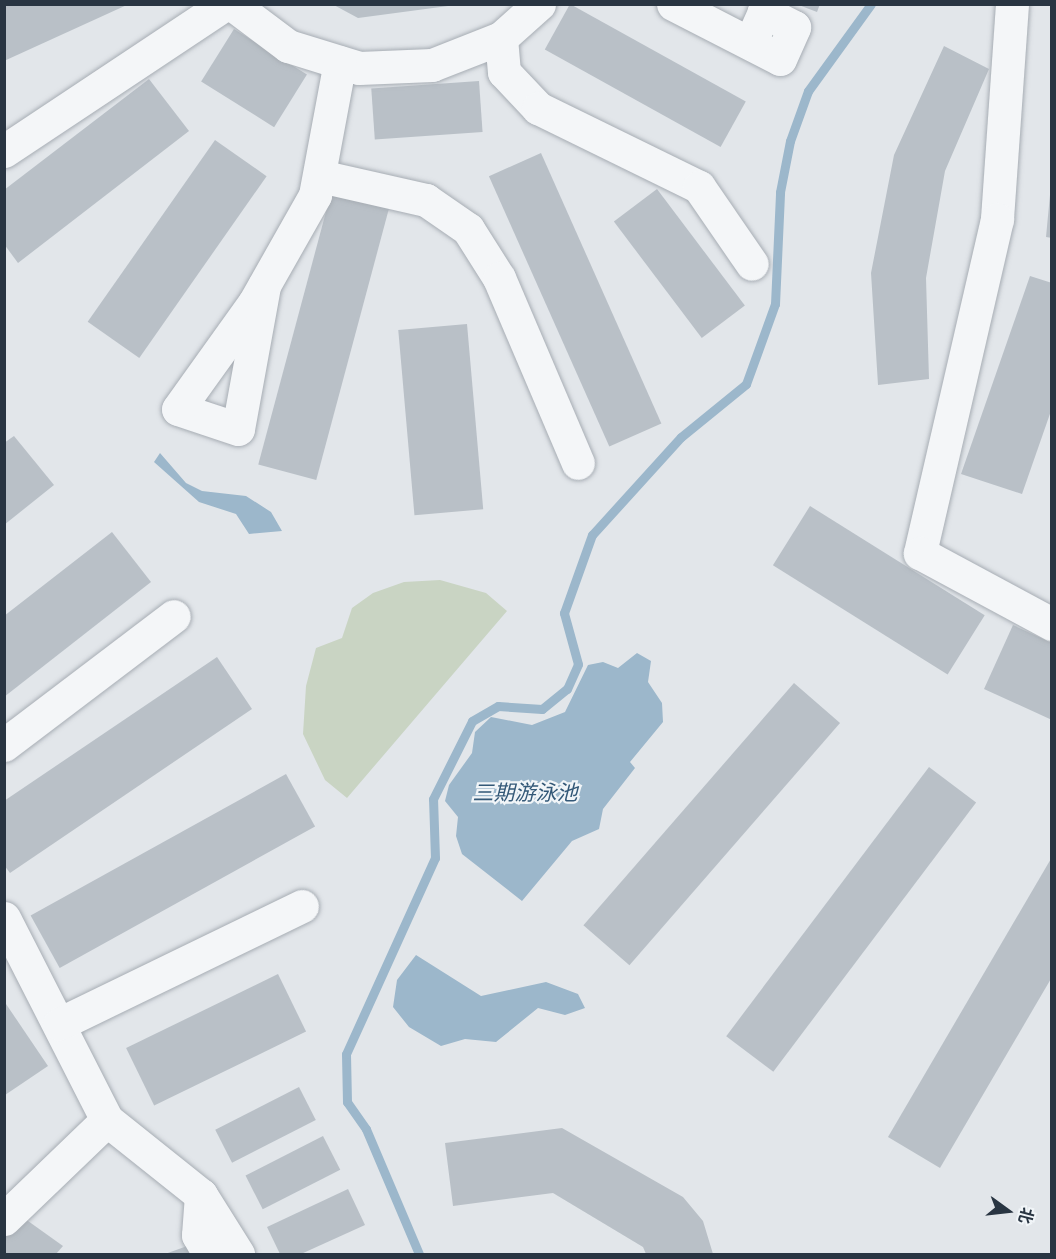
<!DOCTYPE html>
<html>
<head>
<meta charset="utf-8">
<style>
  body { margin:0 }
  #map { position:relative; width:1056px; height:1259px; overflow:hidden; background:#e2e6ea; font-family:"Fira Sans","Noto Sans SC",sans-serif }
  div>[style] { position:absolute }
  .green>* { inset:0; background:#c9d4c3 }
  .water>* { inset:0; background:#9cb7cb }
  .stream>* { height:9px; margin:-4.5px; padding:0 4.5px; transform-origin:4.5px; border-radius:4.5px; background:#9cb7cb }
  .building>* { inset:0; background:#b9c0c7; transform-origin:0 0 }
  .roads { filter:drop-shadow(0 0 2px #a7adb4) drop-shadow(0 0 2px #a7adb4) }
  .minor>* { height:33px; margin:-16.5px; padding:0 16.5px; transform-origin:16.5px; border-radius:16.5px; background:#f4f6f8 }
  span { translate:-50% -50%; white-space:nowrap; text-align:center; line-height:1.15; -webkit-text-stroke:4.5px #f1f5f8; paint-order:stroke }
  .water-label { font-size:21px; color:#335877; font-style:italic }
  .frame { position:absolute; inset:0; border:6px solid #293542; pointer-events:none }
  .north { position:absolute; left:978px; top:1181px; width:60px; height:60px; -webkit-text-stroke:4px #f1f5f8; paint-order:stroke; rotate:105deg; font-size:16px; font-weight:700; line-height:24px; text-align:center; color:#293542 }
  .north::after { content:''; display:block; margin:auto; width:21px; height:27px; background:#293542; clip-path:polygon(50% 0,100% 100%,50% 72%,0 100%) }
</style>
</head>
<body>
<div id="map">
  <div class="green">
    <div style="clip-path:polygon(440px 580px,486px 593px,507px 611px,347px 798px,325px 780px,303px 734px,306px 686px,316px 648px,342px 638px,352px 608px,373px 593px,404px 582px)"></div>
  </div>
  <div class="water">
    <div style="clip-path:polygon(160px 453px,186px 483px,202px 491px,246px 496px,271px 512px,282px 531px,249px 534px,236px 514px,199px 502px,154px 462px)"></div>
    <div style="clip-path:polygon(637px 653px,651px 661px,648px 682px,662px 703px,663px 722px,630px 762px,635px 768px,603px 809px,599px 829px,572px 841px,522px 901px,462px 854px,456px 836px,458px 817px,445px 801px,449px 785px,472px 753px,475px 732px,491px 717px,532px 725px,565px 712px,588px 665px,603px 662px,618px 668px)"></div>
    <div style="clip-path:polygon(416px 955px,481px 996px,546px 982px,578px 994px,585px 1008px,565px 1015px,538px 1008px,496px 1042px,465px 1039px,441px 1046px,409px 1027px,393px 1007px,397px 980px)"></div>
  </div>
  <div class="stream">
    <div style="left:419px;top:1254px;width:136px;rotate:-113deg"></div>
    <div style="left:366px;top:1129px;width:33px;rotate:-125deg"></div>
    <div style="left:347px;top:1102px;width:48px;rotate:-91.2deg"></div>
    <div style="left:346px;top:1054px;width:215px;rotate:-65.6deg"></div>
    <div style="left:435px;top:858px;width:59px;rotate:-91.9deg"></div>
    <div style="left:433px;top:799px;width:87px;rotate:-63.4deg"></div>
    <div style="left:472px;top:721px;width:30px;rotate:-30deg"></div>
    <div style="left:498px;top:706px;width:44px;rotate:3.9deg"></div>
    <div style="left:542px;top:709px;width:32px;rotate:-39deg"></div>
    <div style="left:567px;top:689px;width:27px;rotate:-66deg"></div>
    <div style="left:578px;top:664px;width:53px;rotate:-105.4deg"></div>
    <div style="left:564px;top:613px;width:83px;rotate:-70.3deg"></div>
    <div style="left:592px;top:535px;width:132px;rotate:-47.8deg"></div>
    <div style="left:681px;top:437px;width:84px;rotate:-39.2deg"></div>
    <div style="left:746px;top:384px;width:85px;rotate:-70.1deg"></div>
    <div style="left:775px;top:304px;width:112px;rotate:-87.4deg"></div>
    <div style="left:780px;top:192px;width:52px;rotate:-78.9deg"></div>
    <div style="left:790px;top:141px;width:53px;rotate:-70.2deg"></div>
    <div style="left:808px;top:91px;width:107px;rotate:-54.1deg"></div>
  </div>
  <div class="building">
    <div style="clip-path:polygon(4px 4px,129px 4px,4px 61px)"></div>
    <div style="clip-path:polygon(332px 4px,448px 4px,448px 6px,358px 18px)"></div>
    <div style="left:570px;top:4px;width:201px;height:52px;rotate:29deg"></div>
    <div style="clip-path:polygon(796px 4px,820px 4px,817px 12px)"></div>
    <div style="left:234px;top:29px;width:86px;height:62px;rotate:32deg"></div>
    <div style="clip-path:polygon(944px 46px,989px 69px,945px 171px,926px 278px,929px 379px,878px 385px,871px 273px,894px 155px)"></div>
    <div style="clip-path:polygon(149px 79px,189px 131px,18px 263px,4px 244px,4px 190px)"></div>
    <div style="left:479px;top:81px;width:51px;height:108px;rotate:86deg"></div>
    <div style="left:215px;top:140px;width:63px;height:222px;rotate:35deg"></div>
    <div style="left:541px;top:153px;width:296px;height:57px;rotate:66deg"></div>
    <div style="left:657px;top:189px;width:146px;height:54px;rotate:53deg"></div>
    <div style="left:331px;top:193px;width:60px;height:281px;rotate:15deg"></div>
    <div style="clip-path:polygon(1050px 195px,1052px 195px,1052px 238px,1046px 237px)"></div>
    <div style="clip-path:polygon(1030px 276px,1052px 283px,1052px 408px,1022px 494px,961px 474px)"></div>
    <div style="left:467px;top:324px;width:186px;height:69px;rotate:85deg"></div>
    <div style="clip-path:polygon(14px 436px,54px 485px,4px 525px,4px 443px)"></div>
    <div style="left:810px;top:506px;width:206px;height:70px;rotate:32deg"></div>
    <div style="clip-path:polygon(112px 532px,151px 582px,4px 697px,4px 616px)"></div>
    <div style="clip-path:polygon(1013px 625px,1052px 643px,1052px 720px,984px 689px)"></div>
    <div style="clip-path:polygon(217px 657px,252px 709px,10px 873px,4px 865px,4px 801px)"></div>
    <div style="left:794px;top:683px;width:61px;height:321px;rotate:41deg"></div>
    <div style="left:929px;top:767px;width:59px;height:337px;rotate:37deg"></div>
    <div style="left:286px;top:774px;width:60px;height:292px;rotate:61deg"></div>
    <div style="clip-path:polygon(1052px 857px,1052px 977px,940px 1168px,888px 1137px)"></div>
    <div style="left:278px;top:974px;width:64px;height:169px;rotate:64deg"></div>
    <div style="clip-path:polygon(4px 1001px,48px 1066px,5px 1095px,4px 1093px)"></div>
    <div style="left:299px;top:1087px;width:37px;height:94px;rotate:63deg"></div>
    <div style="clip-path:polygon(562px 1128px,683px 1197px,703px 1221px,713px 1254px,646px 1254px,643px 1247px,553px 1193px,453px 1206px,445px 1143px)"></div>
    <div style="left:323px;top:1136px;width:38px;height:87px;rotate:63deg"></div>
    <div style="clip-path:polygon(348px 1189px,365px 1225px,301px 1254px,280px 1254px,267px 1227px)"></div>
    <div style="clip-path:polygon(21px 1216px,63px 1246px,56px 1254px,4px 1254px,4px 1237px)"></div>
    <div style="clip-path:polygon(190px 1245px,195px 1254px,165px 1254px)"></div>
  </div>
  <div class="roads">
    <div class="minor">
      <div style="left:232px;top:4px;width:70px;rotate:36.9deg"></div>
      <div style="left:288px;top:46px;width:74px;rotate:17.2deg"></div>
      <div style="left:359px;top:68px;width:73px;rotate:-2.4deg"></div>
      <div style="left:432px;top:65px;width:74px;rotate:-21.4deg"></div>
      <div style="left:501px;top:38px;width:51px;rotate:-41.8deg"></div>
      <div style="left:673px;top:4px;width:120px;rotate:27.2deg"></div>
      <div style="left:780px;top:59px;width:35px;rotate:-66deg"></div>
      <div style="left:794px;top:27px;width:34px;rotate:-153deg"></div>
      <div style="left:764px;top:12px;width:34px;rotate:114deg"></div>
      <div style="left:1012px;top:4px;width:216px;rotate:94deg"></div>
      <div style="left:997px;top:219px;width:343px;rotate:103deg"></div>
      <div style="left:920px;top:553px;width:150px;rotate:28.3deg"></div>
      <div style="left:501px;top:38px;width:34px;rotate:85deg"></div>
      <div style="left:504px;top:72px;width:50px;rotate:46.6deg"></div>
      <div style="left:538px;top:108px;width:179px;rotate:26.1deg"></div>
      <div style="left:699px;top:187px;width:93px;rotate:55.5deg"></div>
      <div style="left:4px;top:151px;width:265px;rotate:-33.6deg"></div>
      <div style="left:320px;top:176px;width:109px;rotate:12.8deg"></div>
      <div style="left:426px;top:200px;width:51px;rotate:34.6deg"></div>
      <div style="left:468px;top:229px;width:58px;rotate:57.7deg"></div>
      <div style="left:499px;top:278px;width:201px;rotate:66.9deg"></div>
      <div style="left:264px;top:286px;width:145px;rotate:100.3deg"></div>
      <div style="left:238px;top:429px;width:63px;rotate:-161.6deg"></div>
      <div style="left:178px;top:409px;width:130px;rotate:-54.4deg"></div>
      <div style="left:254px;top:303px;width:124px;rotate:-60.5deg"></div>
      <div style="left:315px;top:195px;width:135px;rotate:-79.4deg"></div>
      <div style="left:4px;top:745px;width:213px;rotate:-37.2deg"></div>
      <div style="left:4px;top:918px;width:227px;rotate:63deg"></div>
      <div style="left:107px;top:1120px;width:143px;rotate:136.1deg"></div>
      <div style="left:59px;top:1024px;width:270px;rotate:-25.9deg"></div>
      <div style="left:107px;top:1120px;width:120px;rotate:38.6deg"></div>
      <div style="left:201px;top:1195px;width:70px;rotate:57.9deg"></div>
      <div style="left:201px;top:1195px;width:40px;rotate:94.3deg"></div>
      <div style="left:198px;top:1235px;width:22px;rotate:60deg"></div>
    </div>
  </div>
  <div class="water-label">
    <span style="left:525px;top:793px">三期游泳池</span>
  </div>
  <div class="frame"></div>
  <div class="north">北</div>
</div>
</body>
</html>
